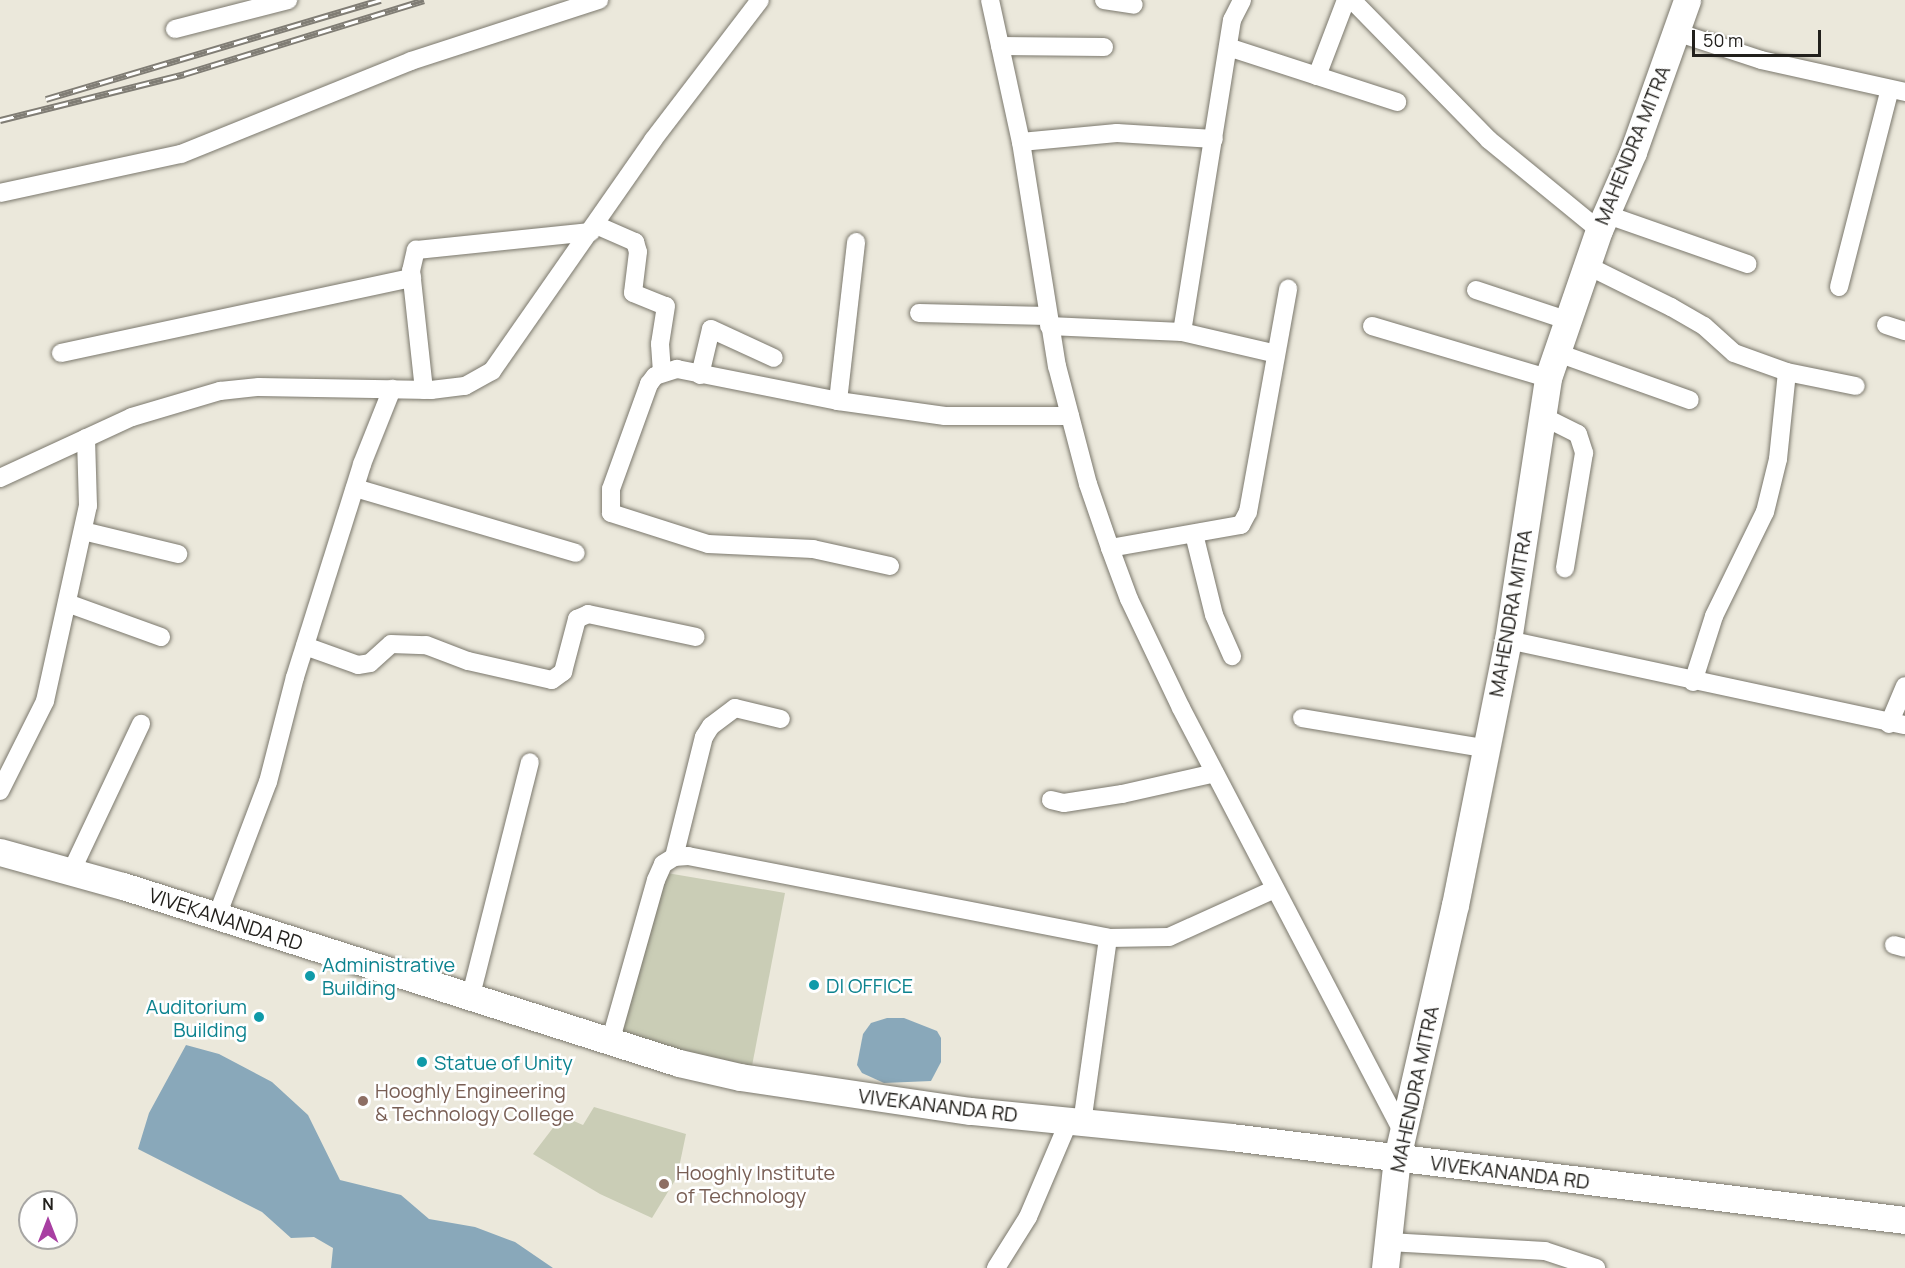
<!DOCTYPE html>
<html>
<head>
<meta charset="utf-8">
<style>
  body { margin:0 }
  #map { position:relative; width:1905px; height:1268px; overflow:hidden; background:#ebe8db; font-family:Manrope,sans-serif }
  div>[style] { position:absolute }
  .green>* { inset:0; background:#cacdb6 }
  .water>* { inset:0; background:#89a8ba }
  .roads { filter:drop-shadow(0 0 2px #7b786d) drop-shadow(0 0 2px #7b786d) }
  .street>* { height:18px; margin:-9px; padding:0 9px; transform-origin:9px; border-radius:9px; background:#fff }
  .secondary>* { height:27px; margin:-13.5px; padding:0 13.5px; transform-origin:13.5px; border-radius:13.5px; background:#fff }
  .rail>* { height:7px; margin-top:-3.5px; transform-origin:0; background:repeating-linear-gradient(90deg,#fff 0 14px,#807d75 0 28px); box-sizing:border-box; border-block:2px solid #807d75 }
  .dots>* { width:16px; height:16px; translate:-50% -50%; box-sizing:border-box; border:3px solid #fff; border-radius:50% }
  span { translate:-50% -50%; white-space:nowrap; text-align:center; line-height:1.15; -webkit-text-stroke:5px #fff; paint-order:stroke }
  .street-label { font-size:20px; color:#22201c }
  .culture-label { font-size:20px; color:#0d838f }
  .left { translate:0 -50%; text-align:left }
  .right { translate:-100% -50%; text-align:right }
  .education-label { font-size:20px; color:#785e54 }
  .north { position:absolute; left:18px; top:1190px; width:60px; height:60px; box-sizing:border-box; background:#fff; border:2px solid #a7a6a4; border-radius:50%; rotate:0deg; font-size:16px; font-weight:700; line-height:24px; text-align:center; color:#22201c }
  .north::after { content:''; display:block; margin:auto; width:21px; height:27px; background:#a83fa2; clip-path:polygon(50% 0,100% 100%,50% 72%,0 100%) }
  .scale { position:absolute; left:1692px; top:30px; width:129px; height:27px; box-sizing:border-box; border:3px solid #22201c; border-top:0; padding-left:8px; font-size:18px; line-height:21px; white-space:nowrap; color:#22201c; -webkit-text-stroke:4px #fff; paint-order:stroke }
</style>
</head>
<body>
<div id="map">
  <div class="green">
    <div style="clip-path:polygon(667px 873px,785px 893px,752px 1066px,615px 1036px)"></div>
    <div style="clip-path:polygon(594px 1107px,686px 1134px,677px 1177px,652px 1218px,600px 1194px,533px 1154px,562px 1116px,583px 1125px)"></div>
  </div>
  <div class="water">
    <div style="clip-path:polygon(887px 1018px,904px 1018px,937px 1031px,941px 1038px,941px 1062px,931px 1081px,884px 1083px,862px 1073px,857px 1065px,863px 1034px,871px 1023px)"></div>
    <div style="clip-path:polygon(186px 1045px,219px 1054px,272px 1082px,308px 1115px,340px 1180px,401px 1195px,429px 1219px,475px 1227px,515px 1242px,553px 1268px,331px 1268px,333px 1248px,314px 1237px,291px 1238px,262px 1212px,138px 1149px,149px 1113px)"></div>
  </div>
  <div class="roads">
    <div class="street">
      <div style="left:990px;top:0;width:145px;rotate:77.7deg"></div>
      <div style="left:1021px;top:142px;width:227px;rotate:80.9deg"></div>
      <div style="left:1057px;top:366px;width:122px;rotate:75.3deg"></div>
      <div style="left:1088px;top:484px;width:68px;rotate:71deg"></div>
      <div style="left:1110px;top:548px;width:54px;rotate:69.6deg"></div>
      <div style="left:1129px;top:599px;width:121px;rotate:64.5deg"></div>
      <div style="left:1181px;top:708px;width:479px;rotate:62.4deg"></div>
      <div style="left:1104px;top:0;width:30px;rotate:9deg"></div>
      <div style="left:1352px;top:0;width:196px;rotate:45.6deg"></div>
      <div style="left:1489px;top:140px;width:142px;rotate:39.3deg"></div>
      <div style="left:175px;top:29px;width:117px;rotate:-14.4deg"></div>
      <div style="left:1676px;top:32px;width:89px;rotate:18.2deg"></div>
      <div style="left:1761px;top:60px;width:148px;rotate:12.5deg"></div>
      <div style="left:1000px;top:46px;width:104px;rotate:0.6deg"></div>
      <div style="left:1228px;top:47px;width:178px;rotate:18deg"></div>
      <div style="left:1317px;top:76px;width:81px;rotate:-69.1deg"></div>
      <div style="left:1021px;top:142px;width:96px;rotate:-5.4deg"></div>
      <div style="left:1117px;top:133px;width:97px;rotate:3.5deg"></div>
      <div style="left:0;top:193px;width:185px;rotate:-12.2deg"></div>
      <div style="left:181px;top:154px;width:248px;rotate:-22deg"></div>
      <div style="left:411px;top:61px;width:198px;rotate:-18deg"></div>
      <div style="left:1605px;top:214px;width:151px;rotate:19.3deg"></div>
      <div style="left:596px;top:225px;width:43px;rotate:23.6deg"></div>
      <div style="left:635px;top:242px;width:10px;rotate:73deg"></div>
      <div style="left:638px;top:252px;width:41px;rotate:97deg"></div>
      <div style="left:633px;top:293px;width:35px;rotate:22deg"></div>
      <div style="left:666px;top:306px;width:38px;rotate:99deg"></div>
      <div style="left:660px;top:344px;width:28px;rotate:86deg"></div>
      <div style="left:1586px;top:265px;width:95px;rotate:26.3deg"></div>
      <div style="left:1671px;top:307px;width:38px;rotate:30deg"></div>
      <div style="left:1704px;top:326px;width:40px;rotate:42deg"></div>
      <div style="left:1734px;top:353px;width:56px;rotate:19.7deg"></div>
      <div style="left:1787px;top:372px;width:70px;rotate:11.5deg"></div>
      <div style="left:1839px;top:287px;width:204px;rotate:-75.6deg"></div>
      <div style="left:1476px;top:290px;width:95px;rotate:18.4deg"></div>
      <div style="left:919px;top:313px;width:128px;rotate:1.3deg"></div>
      <div style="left:1886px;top:325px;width:20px;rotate:18deg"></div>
      <div style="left:1049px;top:326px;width:133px;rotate:2.6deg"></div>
      <div style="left:1182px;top:332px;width:93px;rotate:13deg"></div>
      <div style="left:1372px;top:326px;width:184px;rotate:16.5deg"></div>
      <div style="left:1182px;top:332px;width:316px;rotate:-80.9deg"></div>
      <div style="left:1232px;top:20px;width:22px;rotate:-63deg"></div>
      <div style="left:1555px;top:352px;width:143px;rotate:19.6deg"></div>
      <div style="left:61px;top:353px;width:359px;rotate:-12.1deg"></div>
      <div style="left:700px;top:375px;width:47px;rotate:-76.6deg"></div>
      <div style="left:711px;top:329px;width:69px;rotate:24.7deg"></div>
      <div style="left:424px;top:390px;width:120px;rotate:-96.2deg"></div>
      <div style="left:411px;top:271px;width:22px;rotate:-77deg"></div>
      <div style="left:416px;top:250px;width:176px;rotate:-5.9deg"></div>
      <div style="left:838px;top:401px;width:160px;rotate:-83.5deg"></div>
      <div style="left:1542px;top:416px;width:40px;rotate:26.6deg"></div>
      <div style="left:1578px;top:434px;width:20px;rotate:72deg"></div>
      <div style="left:1584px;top:453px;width:117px;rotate:99.4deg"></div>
      <div style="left:0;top:478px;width:145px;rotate:-24.8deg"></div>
      <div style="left:132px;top:417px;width:92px;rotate:-16.5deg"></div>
      <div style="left:220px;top:391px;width:39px;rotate:-6deg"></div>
      <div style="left:259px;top:387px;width:172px;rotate:1deg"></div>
      <div style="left:431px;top:390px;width:34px;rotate:-7deg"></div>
      <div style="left:465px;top:386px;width:31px;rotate:-29deg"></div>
      <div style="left:492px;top:371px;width:282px;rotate:-55.1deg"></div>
      <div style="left:653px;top:140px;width:176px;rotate:-52.6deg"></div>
      <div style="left:355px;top:488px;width:230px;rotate:16.4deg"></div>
      <div style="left:83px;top:531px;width:98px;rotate:13.6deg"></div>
      <div style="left:1194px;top:534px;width:83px;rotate:76.1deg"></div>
      <div style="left:1214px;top:615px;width:45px;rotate:66.3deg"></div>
      <div style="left:1110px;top:548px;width:133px;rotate:-10deg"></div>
      <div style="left:1241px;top:525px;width:15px;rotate:-62deg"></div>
      <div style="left:1248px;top:512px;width:227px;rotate:-79.8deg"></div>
      <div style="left:890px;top:566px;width:79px;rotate:-167.6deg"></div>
      <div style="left:813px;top:549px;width:105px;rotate:-177.3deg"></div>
      <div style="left:708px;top:544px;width:102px;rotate:-162.3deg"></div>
      <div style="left:611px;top:513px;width:24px;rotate:-90deg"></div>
      <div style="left:611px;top:489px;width:112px;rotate:-70.1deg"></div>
      <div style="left:649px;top:384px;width:10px;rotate:-53deg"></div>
      <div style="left:655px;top:376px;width:23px;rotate:-18deg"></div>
      <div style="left:677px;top:369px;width:164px;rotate:11.2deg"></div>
      <div style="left:838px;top:401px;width:108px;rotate:8deg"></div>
      <div style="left:945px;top:416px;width:125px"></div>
      <div style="left:67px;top:603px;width:100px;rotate:19.9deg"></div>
      <div style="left:1508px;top:640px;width:406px;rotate:12.1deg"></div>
      <div style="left:305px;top:646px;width:56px;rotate:19.7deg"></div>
      <div style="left:358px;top:665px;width:12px;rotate:-9deg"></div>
      <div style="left:370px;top:663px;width:28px;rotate:-42deg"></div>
      <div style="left:391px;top:644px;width:35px;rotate:2deg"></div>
      <div style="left:426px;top:645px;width:45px;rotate:20.9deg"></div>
      <div style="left:468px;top:661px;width:86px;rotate:12.7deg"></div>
      <div style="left:552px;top:680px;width:14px;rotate:-36deg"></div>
      <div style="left:563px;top:672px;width:55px;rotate:-75.2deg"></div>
      <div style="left:577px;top:619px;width:12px;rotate:-24deg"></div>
      <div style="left:588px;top:614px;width:110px;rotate:12deg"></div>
      <div style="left:1693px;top:682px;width:69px;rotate:-72.3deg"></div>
      <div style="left:1714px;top:616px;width:116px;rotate:-63.9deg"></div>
      <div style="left:1765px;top:512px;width:55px;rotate:-76.2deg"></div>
      <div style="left:1778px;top:459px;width:87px;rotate:-84.1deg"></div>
      <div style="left:1302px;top:718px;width:183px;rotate:9.4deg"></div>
      <div style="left:1889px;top:724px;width:41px;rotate:-67.2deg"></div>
      <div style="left:0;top:791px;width:101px;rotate:-63.4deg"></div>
      <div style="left:45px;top:701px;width:200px;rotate:-77.6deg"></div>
      <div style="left:88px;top:506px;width:68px;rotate:-91.7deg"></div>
      <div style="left:1051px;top:800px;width:13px;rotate:13deg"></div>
      <div style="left:1064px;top:803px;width:59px;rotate:-8.8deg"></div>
      <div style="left:1122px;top:794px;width:95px;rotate:-12.7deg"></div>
      <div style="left:674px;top:857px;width:124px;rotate:-76deg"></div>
      <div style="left:704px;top:737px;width:13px;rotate:-58deg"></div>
      <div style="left:711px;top:726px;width:30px;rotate:-37deg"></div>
      <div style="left:735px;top:708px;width:47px;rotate:13.4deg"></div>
      <div style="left:71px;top:872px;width:164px;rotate:-64.7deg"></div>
      <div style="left:217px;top:916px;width:143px;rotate:-69.2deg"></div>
      <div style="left:268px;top:782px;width:108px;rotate:-75.6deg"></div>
      <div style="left:295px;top:677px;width:223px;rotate:-72.5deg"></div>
      <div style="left:362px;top:464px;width:81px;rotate:-68.2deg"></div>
      <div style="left:1894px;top:945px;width:11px;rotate:15deg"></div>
      <div style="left:471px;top:995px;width:240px;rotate:-75.8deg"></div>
      <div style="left:611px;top:1039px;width:165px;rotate:-74.2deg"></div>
      <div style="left:656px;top:880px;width:17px;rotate:-66deg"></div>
      <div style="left:663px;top:864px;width:13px;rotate:-32deg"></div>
      <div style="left:674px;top:857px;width:14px;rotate:-4deg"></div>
      <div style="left:688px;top:856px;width:428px;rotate:11deg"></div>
      <div style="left:1108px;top:938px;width:61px;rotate:-0.9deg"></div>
      <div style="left:1169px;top:937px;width:116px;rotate:-24.4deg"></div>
      <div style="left:1082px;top:1123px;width:187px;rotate:-82deg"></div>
      <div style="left:1389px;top:1242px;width:156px;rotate:3.3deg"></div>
      <div style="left:1545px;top:1251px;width:54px;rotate:18.4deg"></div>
      <div style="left:996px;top:1268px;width:60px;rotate:-57.9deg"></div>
      <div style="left:1028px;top:1217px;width:104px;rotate:-66.9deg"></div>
    </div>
    <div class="secondary">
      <div style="left:0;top:852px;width:128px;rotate:15.5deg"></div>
      <div style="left:123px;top:886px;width:583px;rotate:17.66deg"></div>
      <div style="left:679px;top:1063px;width:63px;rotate:12.9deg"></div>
      <div style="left:740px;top:1077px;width:233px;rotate:8.4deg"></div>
      <div style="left:971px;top:1111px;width:261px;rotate:5.7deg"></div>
      <div style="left:1231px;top:1137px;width:679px;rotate:7.02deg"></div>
      <div style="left:1385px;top:1268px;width:111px;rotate:-83.8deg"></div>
      <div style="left:1397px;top:1158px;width:260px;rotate:-77.1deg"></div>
      <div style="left:1455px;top:905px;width:270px;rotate:-78.7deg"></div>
      <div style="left:1508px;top:640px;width:265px;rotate:-81.3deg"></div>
      <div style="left:1548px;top:378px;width:157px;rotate:-71deg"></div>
      <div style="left:1599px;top:230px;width:85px;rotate:-66.4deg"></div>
      <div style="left:1633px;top:152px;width:161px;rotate:-70.4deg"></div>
    </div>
  </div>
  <div class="rail">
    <div style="left:46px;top:99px;width:349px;rotate:-16.5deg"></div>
    <div style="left:0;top:120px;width:190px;rotate:-14deg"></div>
    <div style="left:184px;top:74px;width:251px;rotate:-17.1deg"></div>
  </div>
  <div class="dots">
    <div style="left:310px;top:976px;background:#0f9aa8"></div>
    <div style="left:814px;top:985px;background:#0f9aa8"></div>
    <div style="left:259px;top:1017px;background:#0f9aa8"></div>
    <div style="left:422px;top:1062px;background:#0f9aa8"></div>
    <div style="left:363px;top:1101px;background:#8d6e63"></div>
    <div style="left:664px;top:1184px;background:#8d6e63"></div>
  </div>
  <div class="street-label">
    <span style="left:1632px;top:145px;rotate:-68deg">MAHENDRA MITRA</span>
    <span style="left:1510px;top:613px;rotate:-80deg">MAHENDRA MITRA</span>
    <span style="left:226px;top:919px;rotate:18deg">VIVEKANANDA RD</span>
    <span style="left:1414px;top:1089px;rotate:-78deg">MAHENDRA MITRA</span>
    <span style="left:938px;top:1105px;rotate:7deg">VIVEKANANDA RD</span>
    <span style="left:1510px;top:1172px;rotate:7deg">VIVEKANANDA RD</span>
  </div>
  <div class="culture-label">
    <span class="left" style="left:322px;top:976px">Administrative<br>Building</span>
    <span class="left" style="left:826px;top:985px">DI OFFICE</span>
    <span class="right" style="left:247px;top:1018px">Auditorium<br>Building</span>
    <span class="left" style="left:434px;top:1062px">Statue of Unity</span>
  </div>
  <div class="education-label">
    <span class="left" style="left:375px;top:1102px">Hooghly Engineering<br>&amp; Technology College</span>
    <span class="left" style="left:676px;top:1184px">Hooghly Institute<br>of Technology</span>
  </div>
  <div class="north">N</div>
  <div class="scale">50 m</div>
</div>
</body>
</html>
